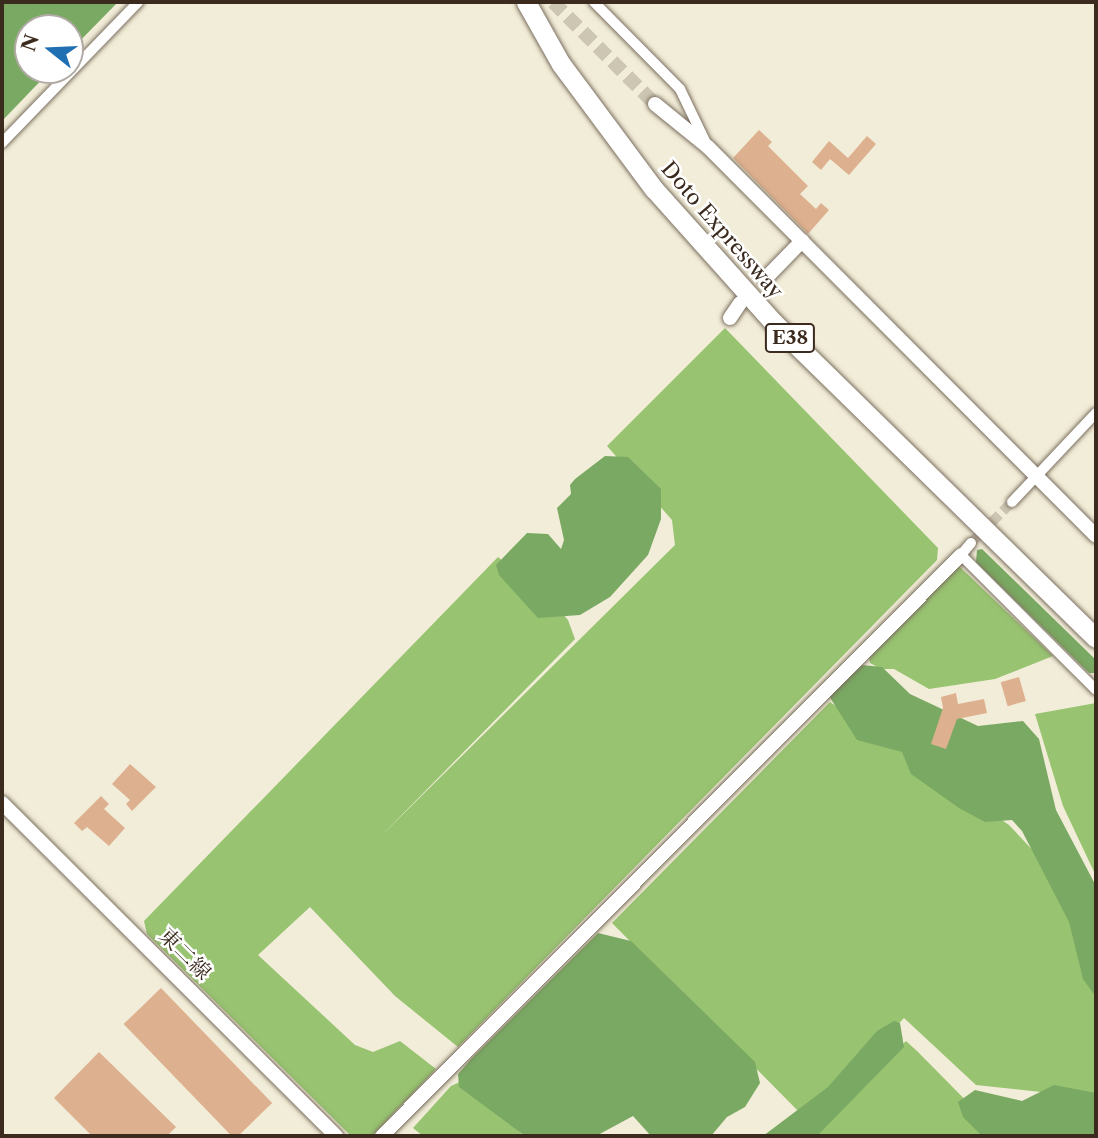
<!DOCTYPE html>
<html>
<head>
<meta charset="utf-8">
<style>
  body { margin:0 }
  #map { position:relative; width:1098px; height:1138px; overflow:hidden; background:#f2edd8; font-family:"Libre Caslon Text","Noto Serif JP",serif }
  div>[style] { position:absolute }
  .green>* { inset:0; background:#98c371 }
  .forest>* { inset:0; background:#7aa963 }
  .building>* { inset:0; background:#ddb08f; transform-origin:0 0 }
  .street-tunnel>* { height:10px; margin-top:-5px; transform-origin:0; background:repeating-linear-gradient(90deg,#cdc6b3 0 10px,transparent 0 15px) }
  .secondary-tunnel>* { height:14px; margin-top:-7px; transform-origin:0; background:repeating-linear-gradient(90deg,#cdc6b3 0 14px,transparent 0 21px) }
  .roads { filter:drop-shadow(0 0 2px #7b6e5f) drop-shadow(0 0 2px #7b6e5f) }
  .street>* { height:10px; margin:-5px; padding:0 5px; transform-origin:5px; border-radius:5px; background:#fff }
  .secondary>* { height:14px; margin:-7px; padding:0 7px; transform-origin:7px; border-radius:7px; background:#fff }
  .highway>* { height:19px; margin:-9.5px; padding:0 9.5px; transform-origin:9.5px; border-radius:9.5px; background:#fff }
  span { translate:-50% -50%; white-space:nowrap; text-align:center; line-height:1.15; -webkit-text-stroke:5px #fff; paint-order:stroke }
  .shield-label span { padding:2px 5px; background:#fff; border:2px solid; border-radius:5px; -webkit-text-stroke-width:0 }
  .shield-label { font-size:19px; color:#3b2a1e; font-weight:700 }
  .street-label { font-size:21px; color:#3b2a1e }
  .frame { position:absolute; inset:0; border:4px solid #3b2a1e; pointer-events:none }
  .north { position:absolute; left:14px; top:14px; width:70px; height:70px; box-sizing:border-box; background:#fff; border:2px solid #b1aaa5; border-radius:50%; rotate:288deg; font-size:19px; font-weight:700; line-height:28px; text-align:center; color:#3b2a1e }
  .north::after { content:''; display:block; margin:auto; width:24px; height:32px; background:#1f6fb2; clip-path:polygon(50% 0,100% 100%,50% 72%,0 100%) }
</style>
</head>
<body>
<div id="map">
  <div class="green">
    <div style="clip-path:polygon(725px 328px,938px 548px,937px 560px,458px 1047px,395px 996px,310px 907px,258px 955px,355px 1045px,373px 1052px,400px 1041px,436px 1069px,372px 1136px,351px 1136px,147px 934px,144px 921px,498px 557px,556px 606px,568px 620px,575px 639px,381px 836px,675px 545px,672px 520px,607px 446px)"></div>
    <div style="clip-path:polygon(960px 567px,1053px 656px,995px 679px,929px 689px,894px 669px,881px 669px,870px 663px,868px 652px,951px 570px)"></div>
    <div style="clip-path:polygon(830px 702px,1009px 825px,1072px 892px,1096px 978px,1096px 1098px,976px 1085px,904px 1018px,807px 1120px,612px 923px)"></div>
    <div style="clip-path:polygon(1096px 703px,1096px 876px,1063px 806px,1035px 714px)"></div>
    <div style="clip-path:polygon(906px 1041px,918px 1052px,1001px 1136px,811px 1136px)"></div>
    <div style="clip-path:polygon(462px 1081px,524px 1136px,423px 1136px,413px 1128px,451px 1086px)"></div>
  </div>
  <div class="forest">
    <div style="clip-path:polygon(2px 2px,118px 2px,70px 51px,70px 28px,28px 28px,28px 70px,51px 70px,2px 121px)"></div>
    <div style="clip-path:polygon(605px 456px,628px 457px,661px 489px,661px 519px,648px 555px,610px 597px,580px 615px,538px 618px,499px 575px,496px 565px,527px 533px,548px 534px,561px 549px,564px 540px,557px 508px,571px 494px,570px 485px,575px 479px)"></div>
    <div style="clip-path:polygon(982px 549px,1096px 660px,1095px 673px,1089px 673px,976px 562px,977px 550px)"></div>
    <div style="clip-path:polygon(862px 665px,882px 667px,910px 694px,978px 726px,1023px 721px,1039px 739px,1056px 810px,1096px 886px,1096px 997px,1083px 979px,1069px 922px,1022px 831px,1012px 820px,985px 822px,959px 808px,911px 774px,902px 752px,857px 740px,829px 696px)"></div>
    <div style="clip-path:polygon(598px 933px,631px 941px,755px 1062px,760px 1083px,745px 1107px,727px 1117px,711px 1136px,651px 1136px,633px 1116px,596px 1136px,525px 1136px,459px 1087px,458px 1074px,472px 1058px)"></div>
    <div style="clip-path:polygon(894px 1021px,900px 1023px,904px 1047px,817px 1136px,763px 1136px,828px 1087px,877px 1031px)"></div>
    <div style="clip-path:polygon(1054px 1085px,1096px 1093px,1096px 1136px,982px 1136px,963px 1117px,958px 1102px,975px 1090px,1022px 1101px)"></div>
  </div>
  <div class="building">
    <div style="clip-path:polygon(759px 130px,772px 142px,768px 146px,808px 186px,800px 194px,816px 209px,821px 203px,829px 210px,808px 234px,733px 158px)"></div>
    <div style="clip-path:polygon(867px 136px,876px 144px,849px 175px,830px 159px,821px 170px,812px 162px,829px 141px,848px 158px)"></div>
    <div style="left:1019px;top:677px;width:25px;height:19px;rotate:74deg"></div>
    <div style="clip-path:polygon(956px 693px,958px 704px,984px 699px,987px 713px,957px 719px,946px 749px,931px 744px,943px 708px,941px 697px)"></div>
    <div style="clip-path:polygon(130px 764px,156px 787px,132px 811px,126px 804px,130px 800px,112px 784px)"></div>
    <div style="clip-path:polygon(101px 796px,109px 804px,104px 809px,125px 828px,109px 846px,87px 827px,82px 831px,74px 823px)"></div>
    <div style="left:161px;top:988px;width:160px;height:52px;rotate:46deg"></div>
    <div style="clip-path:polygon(99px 1052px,176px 1127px,167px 1136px,92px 1136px,54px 1098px)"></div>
  </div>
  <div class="street-tunnel">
    <div style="left:971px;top:543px;width:58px;rotate:-45deg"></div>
  </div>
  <div class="secondary-tunnel">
    <div style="left:553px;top:2px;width:144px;rotate:45deg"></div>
  </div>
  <div class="roads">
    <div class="street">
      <div style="left:594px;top:2px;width:122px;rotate:45.3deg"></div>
      <div style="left:680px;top:89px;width:62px;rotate:64.3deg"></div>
      <div style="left:2px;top:143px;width:196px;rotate:-46deg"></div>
      <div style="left:1012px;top:502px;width:122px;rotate:-46.7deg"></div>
      <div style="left:971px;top:543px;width:16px;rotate:130deg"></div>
      <div style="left:961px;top:555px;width:191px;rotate:45deg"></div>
    </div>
    <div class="secondary">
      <div style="left:655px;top:104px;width:68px;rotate:39.1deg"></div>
      <div style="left:708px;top:147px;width:549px;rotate:45.07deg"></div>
      <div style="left:766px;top:278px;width:52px;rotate:-45.8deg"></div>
      <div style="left:730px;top:318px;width:18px;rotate:-56deg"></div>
      <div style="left:2px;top:803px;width:472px;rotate:44.9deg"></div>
      <div style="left:382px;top:1136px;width:820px;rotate:-45.1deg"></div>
    </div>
    <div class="highway">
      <div style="left:526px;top:2px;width:71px;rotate:60.6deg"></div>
      <div style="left:561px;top:64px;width:156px;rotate:53.4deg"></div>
      <div style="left:654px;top:189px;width:180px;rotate:48.2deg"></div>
      <div style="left:774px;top:323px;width:450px;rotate:44.4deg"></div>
    </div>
  </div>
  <div class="shield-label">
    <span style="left:790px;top:338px">E38</span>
  </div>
  <div class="street-label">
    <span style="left:722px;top:230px;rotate:49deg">Doto Expressway</span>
    <span style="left:185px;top:954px;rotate:45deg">東二線</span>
  </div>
  <div class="frame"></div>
  <div class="north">N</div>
</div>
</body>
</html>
